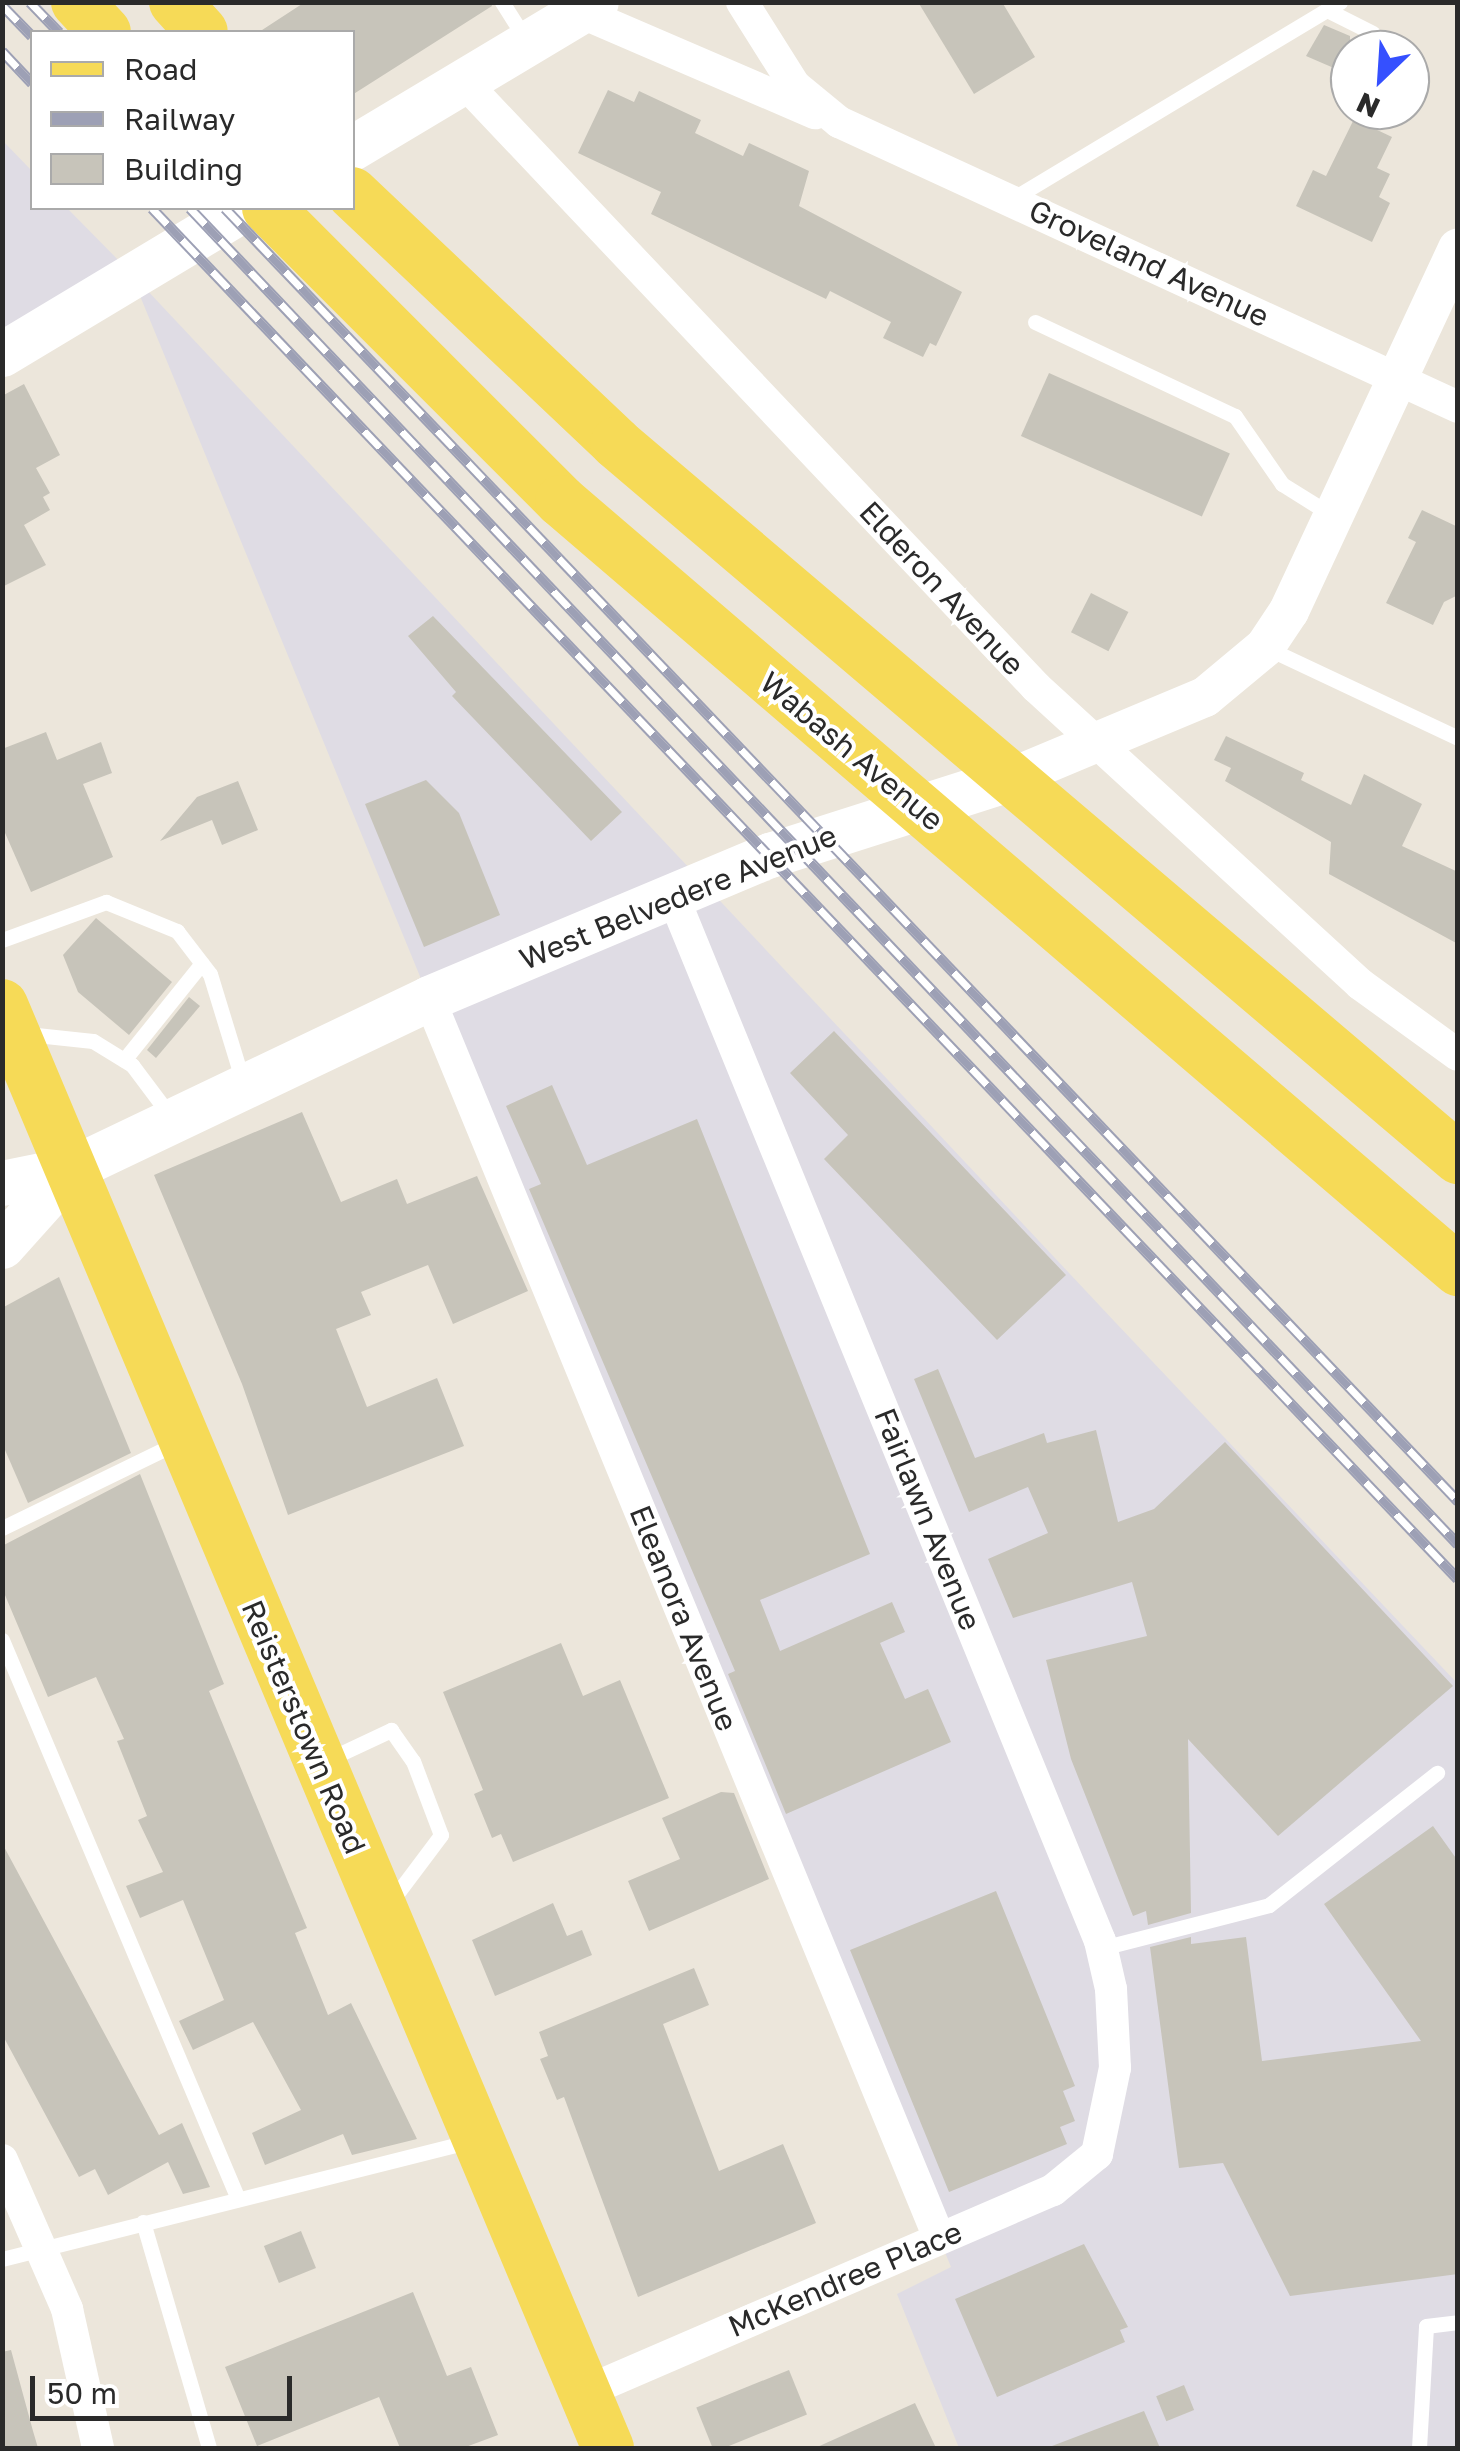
<!DOCTYPE html>
<html>
<head>
<meta charset="utf-8">
<style>
  body { margin:0 }
  #map { position:relative; width:1460px; height:2451px; overflow:hidden; background:#ece6db; font-family:"Golos Text",sans-serif }
  div>[style] { position:absolute }
  .industrial>* { inset:0; background:#dfdce4 }
  .building>* { inset:0; background:#c7c4ba; transform-origin:0 0 }
  .service>* { height:15px; margin:-7.5px; padding:0 7.5px; transform-origin:7.5px; border-radius:7.5px; background:#fff }
  .minor>* { height:32px; margin:-16px; padding:0 16px; transform-origin:16px; border-radius:16px; background:#fff }
  .tertiary>* { height:40px; margin:-20px; padding:0 20px; transform-origin:20px; border-radius:20px; background:#fff }
  .secondary>* { height:45px; margin:-22.5px; padding:0 22.5px; transform-origin:22.5px; border-radius:22.5px; background:#fff }
  .primary>* { height:52px; margin:-26px; padding:0 26px; transform-origin:26px; border-radius:26px; background:#f6da57 }
  .rail>* { height:11px; margin-top:-5.5px; transform-origin:0; background:repeating-linear-gradient(90deg,#fff 0 22px,#9da0b5 0 44px); box-sizing:border-box; border-block:2px solid #9da0b5 }
  span { translate:-50% -50%; white-space:nowrap; text-align:center; line-height:1.15; -webkit-text-stroke:8px #fff; paint-order:stroke }
  .street-label { font-size:30px; color:#2a2a2a }
  .frame { position:absolute; inset:0; border:5px solid #2a2a2a; pointer-events:none }
  .legend { position:absolute; left:30px; top:30px; width:325px; height:180px; box-sizing:border-box; background:#fff; border:2px solid #aaa; margin:0; padding:12px 18px; list-style:none; font-size:30px; color:#2a2a2a }
  .legend li { display:flex; align-items:center; gap:20px; height:50px }
  .legend b { width:50px; border:2px solid #aaa }
  .north { position:absolute; left:1330px; top:30px; width:100px; height:100px; box-sizing:border-box; background:#fff; border:2px solid #aaa; border-radius:50%; rotate:205deg; font-size:28px; font-weight:700; line-height:40px; text-align:center; color:#2a2a2a }
  .north::after { content:''; display:block; margin:auto; width:35px; height:45px; background:#3550ff; clip-path:polygon(50% 0,100% 100%,50% 72%,0 100%) }
  .scale { position:absolute; left:30px; top:2376px; width:262px; height:45px; box-sizing:border-box; border:5px solid #2a2a2a; border-top:0; padding-left:12px; font-size:30px; line-height:35px; white-space:nowrap; color:#2a2a2a; -webkit-text-stroke:8px #fff; paint-order:stroke }
</style>
</head>
<body>
<div id="map">
  <div class="industrial">
    <div style="clip-path:polygon(2px 140px,32px 171px,32px 208px,67px 208px,131px 273px,1115px 1322px,1457px 1683px,1457px 2448px,959px 2448px,897px 2294px,951px 2267px,131px 274px,3px 354px)"></div>
  </div>
  <div class="building">
    <div style="clip-path:polygon(305px 2px,491px 2px,492px 6px,352px 95px,352px 32px,259px 32px)"></div>
    <div style="clip-path:polygon(918px 2px,1002px 2px,1035px 57px,974px 94px)"></div>
    <div style="clip-path:polygon(1324px 25px,1350px 36px,1350px 75px,1306px 56px)"></div>
    <div style="clip-path:polygon(608px 90px,634px 102px,639px 91px,701px 120px,695px 133px,743px 156px,749px 143px,809px 171px,799px 206px,962px 292px,936px 346px,930px 343px,923px 357px,883px 338px,891px 322px,830px 291px,826px 299px,651px 214px,661px 192px,578px 153px)"></div>
    <div style="clip-path:polygon(1354px 119px,1392px 137px,1377px 168px,1390px 174px,1379px 197px,1390px 203px,1372px 242px,1296px 206px,1313px 170px,1326px 176px)"></div>
    <div style="left:1049px;top:373px;width:198px;height:69px;rotate:24deg"></div>
    <div style="clip-path:polygon(24px 384px,60px 455px,36px 468px,50px 493px,43px 497px,50px 510px,24px 525px,46px 565px,2px 587px,2px 396px)"></div>
    <div style="clip-path:polygon(1422px 510px,1458px 527px,1458px 595px,1444px 602px,1433px 625px,1386px 603px,1416px 542px,1408px 538px)"></div>
    <div style="left:1091px;top:593px;width:42px;height:44px;rotate:27deg"></div>
    <div style="clip-path:polygon(433px 616px,622px 812px,591px 841px,452px 696px,456px 692px,408px 636px)"></div>
    <div style="clip-path:polygon(46px 732px,57px 760px,101px 742px,112px 773px,83px 784px,113px 857px,31px 892px,2px 826px,2px 749px)"></div>
    <div style="clip-path:polygon(1226px 736px,1304px 773px,1301px 780px,1351px 805px,1364px 774px,1422px 804px,1402px 846px,1458px 872px,1458px 944px,1329px 874px,1331px 842px,1225px 781px,1231px 768px,1214px 760px)"></div>
    <div style="clip-path:polygon(426px 780px,459px 813px,500px 915px,424px 947px,365px 804px)"></div>
    <div style="clip-path:polygon(238px 781px,258px 830px,222px 845px,212px 820px,160px 841px,197px 797px)"></div>
    <div style="clip-path:polygon(96px 918px,172px 982px,129px 1035px,78px 992px,63px 955px)"></div>
    <div style="clip-path:polygon(189px 997px,200px 1006px,156px 1058px,147px 1050px)"></div>
    <div style="clip-path:polygon(834px 1031px,1066px 1275px,997px 1340px,824px 1159px,848px 1135px,790px 1073px)"></div>
    <div style="clip-path:polygon(552px 1085px,587px 1165px,697px 1119px,870px 1554px,760px 1600px,780px 1651px,892px 1602px,905px 1632px,880px 1643px,905px 1699px,928px 1689px,951px 1742px,786px 1814px,728px 1674px,735px 1671px,529px 1189px,541px 1184px,506px 1106px)"></div>
    <div style="clip-path:polygon(302px 1112px,341px 1202px,397px 1179px,407px 1204px,477px 1176px,528px 1291px,453px 1324px,428px 1265px,361px 1292px,371px 1315px,336px 1329px,367px 1407px,437px 1378px,464px 1446px,288px 1515px,242px 1384px,154px 1175px)"></div>
    <div style="clip-path:polygon(59px 1277px,131px 1453px,28px 1503px,2px 1443px,2px 1308px)"></div>
    <div style="clip-path:polygon(938px 1369px,975px 1458px,1044px 1433px,1047px 1443px,1096px 1430px,1118px 1522px,1154px 1509px,1225px 1442px,1453px 1686px,1278px 1836px,1188px 1739px,1191px 1913px,1148px 1925px,1146px 1911px,1133px 1916px,1071px 1759px,1046px 1660px,1147px 1636px,1132px 1582px,1013px 1618px,988px 1559px,1048px 1533px,1028px 1487px,969px 1512px,914px 1379px)"></div>
    <div style="clip-path:polygon(140px 1474px,224px 1684px,209px 1691px,307px 1928px,295px 1933px,328px 2015px,351px 2003px,417px 2139px,352px 2155px,343px 2134px,265px 2165px,252px 2133px,301px 2110px,253px 2022px,193px 2050px,179px 2021px,224px 2000px,183px 1900px,140px 1918px,126px 1886px,163px 1872px,138px 1820px,147px 1816px,117px 1741px,124px 1739px,96px 1677px,48px 1697px,2px 1588px,2px 1546px)"></div>
    <div style="clip-path:polygon(561px 1643px,583px 1696px,620px 1680px,669px 1798px,513px 1862px,501px 1834px,492px 1838px,474px 1794px,483px 1790px,443px 1692px)"></div>
    <div style="clip-path:polygon(721px 1792px,734px 1793px,769px 1879px,649px 1931px,628px 1881px,680px 1859px,662px 1818px)"></div>
    <div style="clip-path:polygon(1433px 1826px,1458px 1861px,1458px 2274px,1290px 2296px,1223px 2163px,1179px 2168px,1150px 1947px,1191px 1937px,1191px 1944px,1246px 1937px,1262px 2061px,1421px 2041px,1324px 1904px)"></div>
    <div style="clip-path:polygon(2px 1843px,159px 2135px,182px 2123px,210px 2187px,183px 2194px,168px 2162px,108px 2195px,95px 2169px,79px 2177px,2px 2034px)"></div>
    <div style="clip-path:polygon(996px 1891px,1075px 2086px,1063px 2091px,1075px 2121px,1060px 2127px,1067px 2144px,949px 2192px,850px 1950px)"></div>
    <div style="clip-path:polygon(553px 1903px,567px 1936px,582px 1930px,592px 1955px,495px 1996px,472px 1940px)"></div>
    <div style="clip-path:polygon(694px 1968px,709px 2005px,663px 2024px,719px 2171px,783px 2144px,816px 2223px,638px 2297px,564px 2097px,557px 2100px,540px 2059px,548px 2056px,539px 2032px)"></div>
    <div style="left:301px;top:2231px;width:40px;height:40px;rotate:68deg"></div>
    <div style="clip-path:polygon(1084px 2244px,1128px 2327px,1120px 2330px,1125px 2342px,997px 2397px,955px 2299px)"></div>
    <div style="clip-path:polygon(413px 2292px,447px 2376px,471px 2367px,498px 2435px,463px 2448px,400px 2448px,379px 2397px,257px 2446px,225px 2367px)"></div>
    <div style="clip-path:polygon(11px 2350px,33px 2431px,38px 2448px,2px 2448px,2px 2352px)"></div>
    <div style="left:789px;top:2370px;width:48px;height:100px;rotate:68deg"></div>
    <div style="left:1184px;top:2385px;width:27px;height:30px;rotate:68deg"></div>
    <div style="clip-path:polygon(915px 2403px,936px 2448px,815px 2448px)"></div>
    <div style="clip-path:polygon(1144px 2411px,1160px 2448px,1052px 2448px,1052px 2446px)"></div>
  </div>
  <div class="service">
    <div style="left:502px;top:2px;width:45px;rotate:57.7deg"></div>
    <div style="left:1327px;top:10px;width:51px;rotate:26.6deg"></div>
    <div style="left:1012px;top:199px;width:383px;rotate:-31deg"></div>
    <div style="left:1035px;top:322px;width:221px;rotate:25.2deg"></div>
    <div style="left:1235px;top:416px;width:83px;rotate:55.3deg"></div>
    <div style="left:1282px;top:484px;width:57px;rotate:32deg"></div>
    <div style="left:1267px;top:648px;width:211px;rotate:25.2deg"></div>
    <div style="left:2px;top:940px;width:111px;rotate:-20.1deg"></div>
    <div style="left:106px;top:902px;width:77px;rotate:22.2deg"></div>
    <div style="left:177px;top:931px;width:54px;rotate:52.5deg"></div>
    <div style="left:210px;top:974px;width:113px;rotate:73deg"></div>
    <div style="left:27px;top:1034px;width:66px;rotate:6.1deg"></div>
    <div style="left:93px;top:1041px;width:46px;rotate:31.6deg"></div>
    <div style="left:132px;top:1065px;width:65px;rotate:53.1deg"></div>
    <div style="left:124px;top:1060px;width:124px;rotate:-51.2deg"></div>
    <div style="left:2px;top:1528px;width:195px;rotate:-25.9deg"></div>
    <div style="left:2px;top:1640px;width:607px;rotate:67.11deg"></div>
    <div style="left:327px;top:1760px;width:71px;rotate:-25.1deg"></div>
    <div style="left:391px;top:1730px;width:38px;rotate:55deg"></div>
    <div style="left:413px;top:1761px;width:79px;rotate:69.3deg"></div>
    <div style="left:441px;top:1835px;width:85px;rotate:126.9deg"></div>
    <div style="left:1102px;top:1948px;width:172px;rotate:-14.4deg"></div>
    <div style="left:1269px;top:1905px;width:214px;rotate:-38.2deg"></div>
    <div style="left:143px;top:2222px;width:235px;rotate:73.7deg"></div>
    <div style="left:2px;top:2259px;width:485px;rotate:-14.1deg"></div>
    <div style="left:1419px;top:2448px;width:122px;rotate:-86.7deg"></div>
    <div style="left:1426px;top:2326px;width:32px;rotate:-7deg"></div>
  </div>
  <div class="minor">
    <div style="left:742px;top:2px;width:99px;rotate:57.8deg"></div>
    <div style="left:795px;top:86px;width:57px;rotate:39.3deg"></div>
    <div style="left:839px;top:122px;width:681px;rotate:24.72deg"></div>
    <div style="left:580px;top:12px;width:256px;rotate:23.3deg"></div>
    <div style="left:463px;top:81px;width:834px;rotate:46.6deg"></div>
    <div style="left:1036px;top:687px;width:440px;rotate:42.5deg"></div>
    <div style="left:1360px;top:984px;width:121px;rotate:35.9deg"></div>
    <div style="left:429px;top:998px;width:1341px;rotate:67.64deg"></div>
    <div style="left:2px;top:2160px;width:163px;rotate:66.4deg"></div>
    <div style="left:67px;top:2309px;width:142px;rotate:77.4deg"></div>
    <div style="left:585px;top:2392px;width:510px;rotate:-23.35deg"></div>
    <div style="left:1053px;top:2190px;width:57px;rotate:-39.3deg"></div>
    <div style="left:1097px;top:2154px;width:88px;rotate:-78.2deg"></div>
    <div style="left:1115px;top:2068px;width:79px;rotate:-92.9deg"></div>
    <div style="left:1111px;top:1989px;width:49px;rotate:-102.9deg"></div>
    <div style="left:1100px;top:1941px;width:1129px;rotate:-112.23deg"></div>
  </div>
  <div class="tertiary">
    <div style="left:1011px;top:778px;width:210px;rotate:-22.7deg"></div>
    <div style="left:1205px;top:697px;width:78px;rotate:-39.8deg"></div>
    <div style="left:1265px;top:647px;width:43px;rotate:-56.3deg"></div>
    <div style="left:1289px;top:611px;width:400px;rotate:-65deg"></div>
  </div>
  <div class="secondary">
    <div style="left:352px;top:148px;width:284px;rotate:-30.9deg"></div>
    <div style="left:2px;top:354px;width:283px;rotate:-31deg"></div>
    <div style="left:2px;top:1183px;width:70px;rotate:-11.5deg"></div>
    <div style="left:71px;top:1169px;width:397px;rotate:-25.5deg"></div>
    <div style="left:429px;top:998px;width:370px;rotate:-22.8deg"></div>
    <div style="left:770px;top:855px;width:253px;rotate:-17.7deg"></div>
    <div style="left:2px;top:1246px;width:103px;rotate:-48.1deg"></div>
  </div>
  <div class="primary">
    <div style="left:77px;top:2px;width:41px;rotate:47deg"></div>
    <div style="left:175px;top:2px;width:40px;rotate:48deg"></div>
    <div style="left:352px;top:193px;width:364px;rotate:43.4deg"></div>
    <div style="left:616px;top:443px;width:1105px;rotate:40.34deg"></div>
    <div style="left:268px;top:208px;width:414px;rotate:45deg"></div>
    <div style="left:561px;top:501px;width:1182px;rotate:40.61deg"></div>
    <div style="left:2px;top:1005px;width:1565px;rotate:67.22deg"></div>
  </div>
  <div class="rail">
    <div style="left:30px;top:2px;width:42px;rotate:46deg"></div>
    <div style="left:2px;top:5px;width:43px;rotate:45.9deg"></div>
    <div style="left:2px;top:51px;width:44px;rotate:46.8deg"></div>
    <div style="left:152px;top:208px;width:1893px;rotate:46.39deg"></div>
    <div style="left:190px;top:208px;width:1842px;rotate:46.5deg"></div>
    <div style="left:225px;top:208px;width:1787px;rotate:46.36deg"></div>
  </div>
  <div class="street-label">
    <span style="left:1149px;top:263px;rotate:25deg">Groveland Avenue</span>
    <span style="left:942px;top:588px;rotate:47deg">Elderon Avenue</span>
    <span style="left:852px;top:751px;rotate:40deg">Wabash Avenue</span>
    <span style="left:678px;top:897px;rotate:-22deg">West Belvedere Avenue</span>
    <span style="left:928px;top:1519px;rotate:68deg">Fairlawn Avenue</span>
    <span style="left:684px;top:1618px;rotate:68deg">Eleanora Avenue</span>
    <span style="left:304px;top:1727px;rotate:67deg">Reisterstown Road</span>
    <span style="left:845px;top:2279px;rotate:-23deg">McKendree Place</span>
  </div>
  <div class="frame"></div>
  <ul class="legend">
  <li><b style="height:12px;background:#f6da57"></b>Road</li>
  <li><b style="height:12px;background:#9da0b5"></b>Railway</li>
  <li><b style="height:28px;background:#c7c4ba"></b>Building</li>
  </ul>
  <div class="north">N</div>
  <div class="scale">50 m</div>
</div>
</body>
</html>
